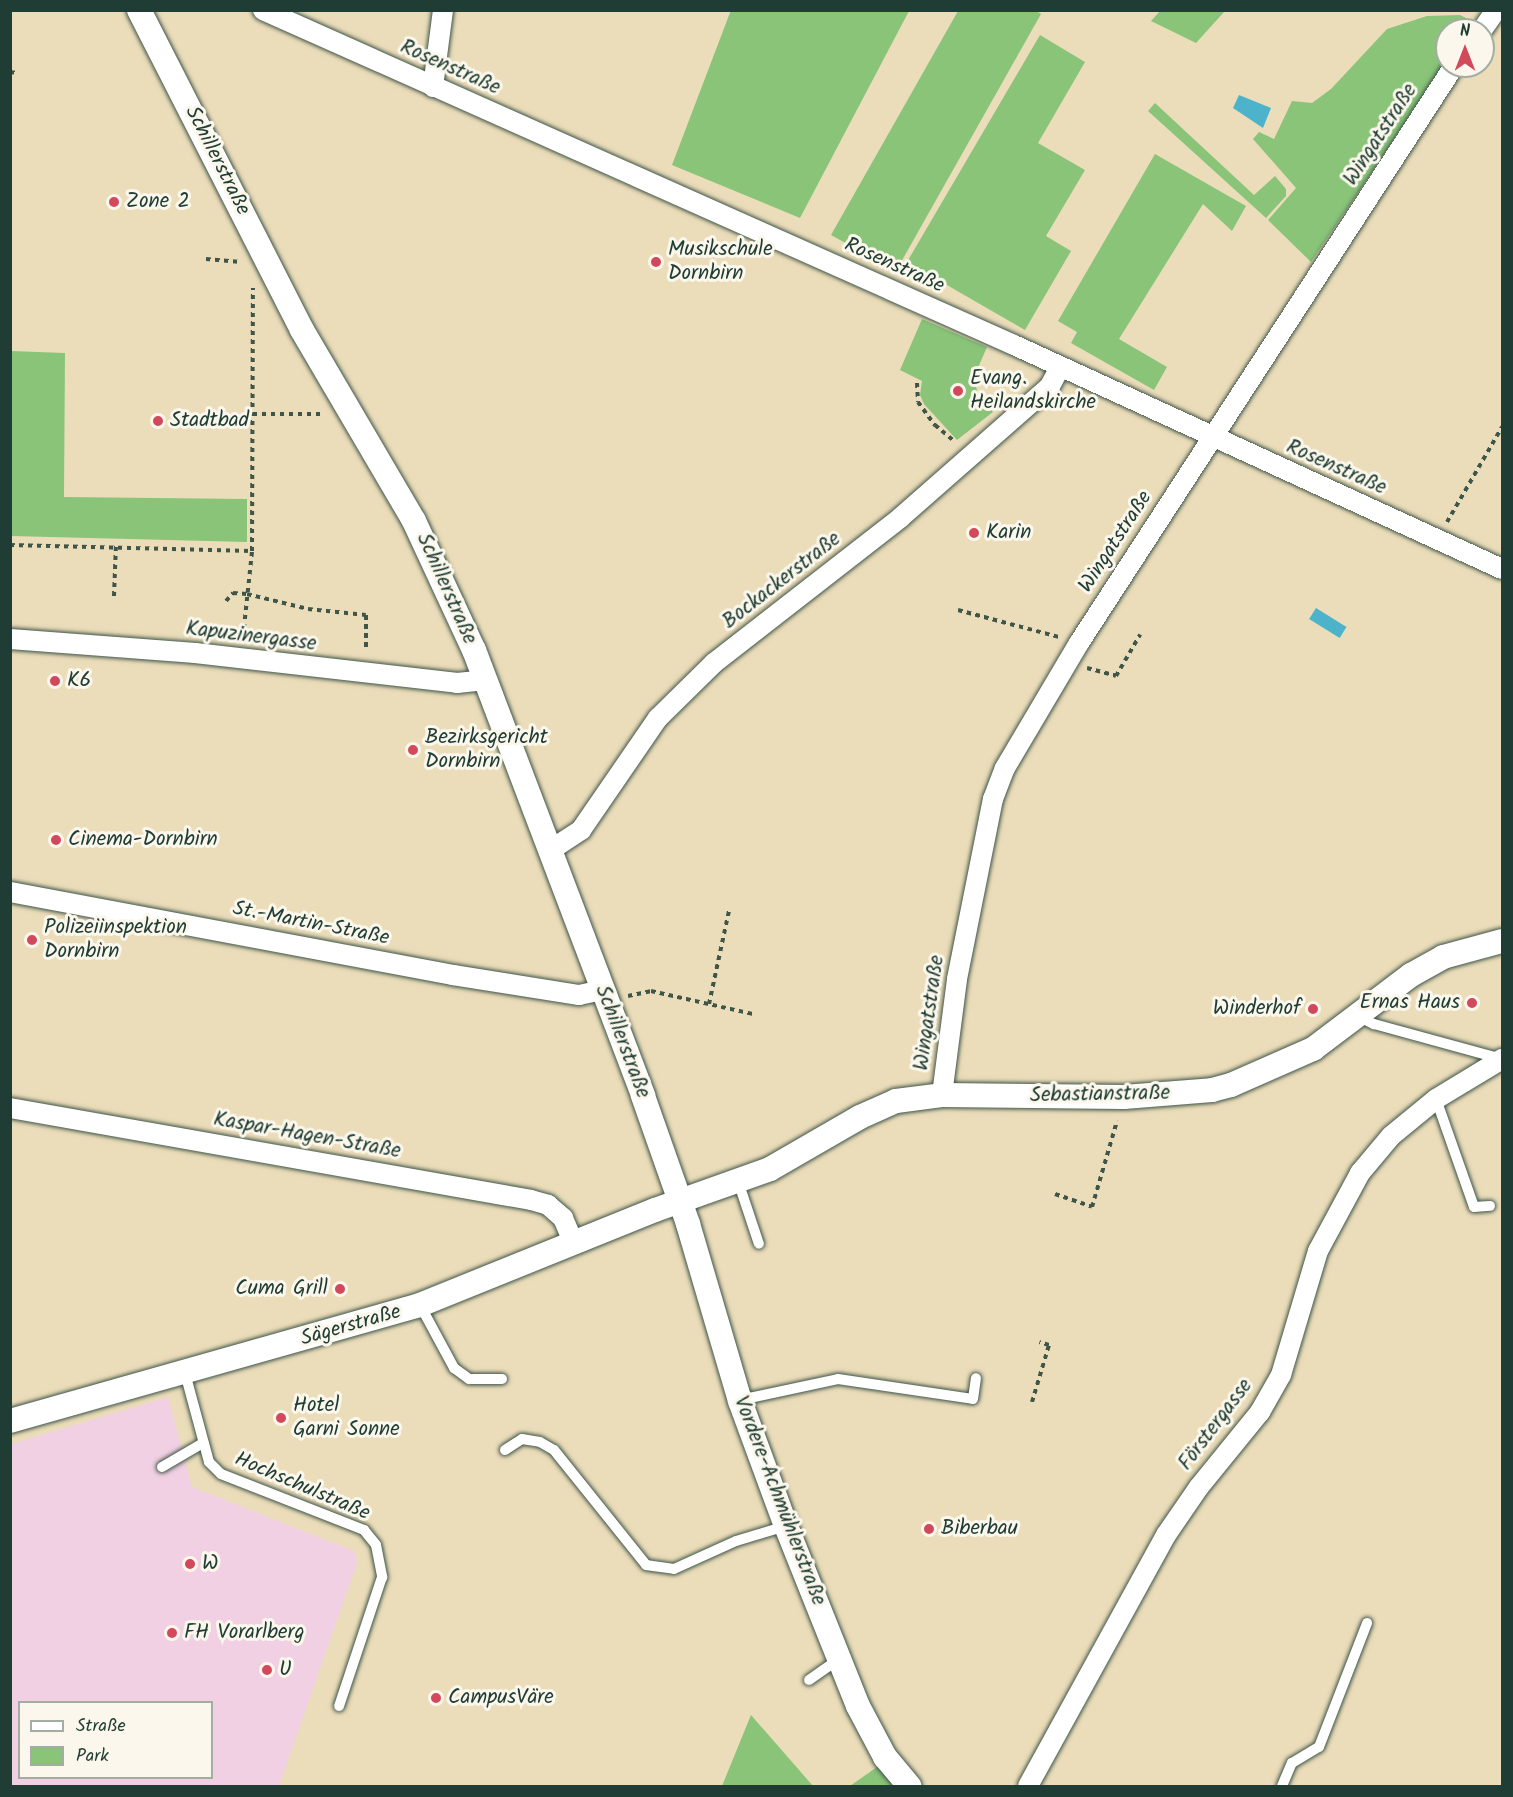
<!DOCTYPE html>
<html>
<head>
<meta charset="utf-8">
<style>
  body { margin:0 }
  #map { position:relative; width:1513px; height:1797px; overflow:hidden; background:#ecddba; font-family:Kalam,sans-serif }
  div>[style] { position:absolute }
  .built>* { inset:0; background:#f1d0e3 }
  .green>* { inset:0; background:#89c479 }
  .water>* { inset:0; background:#4cb3cb; transform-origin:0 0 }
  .path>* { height:4px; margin-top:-2px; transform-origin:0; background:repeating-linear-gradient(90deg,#3e5548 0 4.5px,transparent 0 9px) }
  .roads { filter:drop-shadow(0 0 2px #3e5548) drop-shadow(0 0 2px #3e5548) }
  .service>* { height:10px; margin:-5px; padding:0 5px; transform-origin:5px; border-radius:5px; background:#fff }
  .minor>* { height:20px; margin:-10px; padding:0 10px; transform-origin:10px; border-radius:10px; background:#fff }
  .tertiary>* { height:24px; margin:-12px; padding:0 12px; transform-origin:12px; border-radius:12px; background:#fff }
  .dots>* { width:16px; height:16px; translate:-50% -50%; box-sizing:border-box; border:3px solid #fbf7ec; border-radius:50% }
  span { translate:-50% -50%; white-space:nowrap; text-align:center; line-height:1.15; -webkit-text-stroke:6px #fbf7ec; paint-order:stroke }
  .street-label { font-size:21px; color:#1f3d34 }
  .poi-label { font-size:21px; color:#1f3d34 }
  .left { translate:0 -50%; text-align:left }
  .right { translate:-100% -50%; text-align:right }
  .frame { position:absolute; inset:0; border:12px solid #1f3d34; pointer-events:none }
  .legend { position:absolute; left:18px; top:1701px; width:195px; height:78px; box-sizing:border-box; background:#fbf7ec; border:2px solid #a3ada2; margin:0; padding:8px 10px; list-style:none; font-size:18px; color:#1f3d34 }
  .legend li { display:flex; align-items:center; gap:12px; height:30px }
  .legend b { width:30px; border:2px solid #a3ada2 }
  .north { position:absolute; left:1435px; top:18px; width:60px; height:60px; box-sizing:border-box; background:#fbf7ec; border:2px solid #a3ada2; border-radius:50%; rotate:0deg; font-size:16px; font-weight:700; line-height:24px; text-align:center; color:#1f3d34 }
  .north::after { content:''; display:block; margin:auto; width:21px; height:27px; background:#d1495b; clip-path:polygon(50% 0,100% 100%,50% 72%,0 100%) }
</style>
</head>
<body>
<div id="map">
  <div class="built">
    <div style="clip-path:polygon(evenodd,168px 1397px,192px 1487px,354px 1551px,357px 1563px,279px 1786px,11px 1786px,11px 1444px,168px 1397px,20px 1702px,212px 1702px,212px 1778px,20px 1778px,20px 1702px)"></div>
  </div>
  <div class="green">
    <div style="clip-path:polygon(731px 10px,909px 11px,800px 218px,672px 165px)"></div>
    <div style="clip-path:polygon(1035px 10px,1041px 14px,896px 271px,831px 235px,958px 11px)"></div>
    <div style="clip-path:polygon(1160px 11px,1160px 10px,1225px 11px,1196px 43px,1151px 21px)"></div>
    <div style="clip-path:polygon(1460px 15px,1466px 18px,1466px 30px,1447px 30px,1447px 61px,1311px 262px,1268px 220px,1296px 188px,1253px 139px,1259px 132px,1274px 139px,1292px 101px,1312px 103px,1331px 89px,1387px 29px,1427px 16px)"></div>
    <div style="clip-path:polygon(1040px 35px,1085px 62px,1038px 143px,1085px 170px,1046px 236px,1071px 251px,1025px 330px,907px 262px)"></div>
    <div style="clip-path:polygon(1155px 103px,1254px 195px,1275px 176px,1286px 189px,1286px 196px,1266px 218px,1148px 111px)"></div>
    <div style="clip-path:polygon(1155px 154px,1246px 206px,1232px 231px,1203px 204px,1119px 339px,1167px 367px,1154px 390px,1071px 343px,1077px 332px,1058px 321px)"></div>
    <div style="clip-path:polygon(922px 319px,987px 347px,974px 377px,978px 395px,993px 412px,957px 440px,924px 404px,920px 395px,922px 381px,900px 370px)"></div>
    <div style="clip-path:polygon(11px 351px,65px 353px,64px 497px,247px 499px,247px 542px,11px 536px)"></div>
    <div style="clip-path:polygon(751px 1715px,813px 1786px,722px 1786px)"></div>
    <div style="clip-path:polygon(877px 1767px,896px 1786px,850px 1786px)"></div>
  </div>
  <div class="water">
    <div style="clip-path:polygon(1239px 95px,1271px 108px,1263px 128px,1233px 108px)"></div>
    <div style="left:1316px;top:608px;width:36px;height:13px;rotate:32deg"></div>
  </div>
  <div class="path">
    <div style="left:10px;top:72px;width:7px;rotate:8deg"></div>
    <div style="left:206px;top:259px;width:35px;rotate:5deg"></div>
    <div style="left:917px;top:383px;width:19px;rotate:87deg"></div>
    <div style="left:918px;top:402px;width:29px;rotate:54deg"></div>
    <div style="left:935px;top:425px;width:26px;rotate:40deg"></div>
    <div style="left:253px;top:414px;width:72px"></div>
    <div style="left:1447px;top:522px;width:110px;rotate:-59.9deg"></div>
    <div style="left:10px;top:545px;width:242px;rotate:1.4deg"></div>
    <div style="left:114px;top:596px;width:51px;rotate:-87.8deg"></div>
    <div style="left:226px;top:601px;width:11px;rotate:-49deg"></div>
    <div style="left:233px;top:593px;width:14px;rotate:4deg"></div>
    <div style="left:247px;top:594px;width:63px;rotate:13.8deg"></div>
    <div style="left:308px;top:609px;width:58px;rotate:5.9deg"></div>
    <div style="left:366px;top:615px;width:36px;rotate:90deg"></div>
    <div style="left:958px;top:610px;width:105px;rotate:15deg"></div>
    <div style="left:243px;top:637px;width:86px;rotate:-84deg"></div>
    <div style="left:252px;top:551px;width:263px;rotate:-89.8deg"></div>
    <div style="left:1087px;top:668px;width:30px;rotate:15deg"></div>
    <div style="left:1116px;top:676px;width:48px;rotate:-59.7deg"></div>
    <div style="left:628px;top:996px;width:24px;rotate:-12deg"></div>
    <div style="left:651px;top:991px;width:105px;rotate:12.7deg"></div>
    <div style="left:709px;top:1004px;width:95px;rotate:-77.9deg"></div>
    <div style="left:1055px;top:1194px;width:39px;rotate:19deg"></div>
    <div style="left:1092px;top:1207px;width:90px;rotate:-73.8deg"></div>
    <div style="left:1032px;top:1402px;width:59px;rotate:-73.4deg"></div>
    <div style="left:1049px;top:1345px;width:10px;rotate:-163deg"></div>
  </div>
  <div class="roads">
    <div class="service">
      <div style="left:1358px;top:1016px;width:18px;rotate:27deg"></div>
      <div style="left:1374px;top:1024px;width:133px;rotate:15.3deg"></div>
      <div style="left:1436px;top:1099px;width:114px;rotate:70.6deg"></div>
      <div style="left:1474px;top:1207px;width:16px;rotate:-4deg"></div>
      <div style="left:738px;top:1181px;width:66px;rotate:71.6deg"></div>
      <div style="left:420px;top:1305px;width:72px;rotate:61.6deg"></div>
      <div style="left:454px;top:1368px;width:19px;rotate:36deg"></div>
      <div style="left:469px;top:1379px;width:33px"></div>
      <div style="left:185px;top:1373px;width:92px;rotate:74.9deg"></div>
      <div style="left:209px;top:1462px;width:17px;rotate:45deg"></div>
      <div style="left:221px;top:1474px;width:154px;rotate:21.4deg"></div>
      <div style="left:364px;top:1530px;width:19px;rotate:51deg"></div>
      <div style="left:376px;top:1545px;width:33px;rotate:79deg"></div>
      <div style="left:382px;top:1577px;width:136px;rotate:108.4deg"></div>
      <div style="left:740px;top:1400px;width:100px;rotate:-12.1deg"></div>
      <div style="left:838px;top:1379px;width:136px;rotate:8.4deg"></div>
      <div style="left:973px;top:1399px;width:21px;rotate:-82deg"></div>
      <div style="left:505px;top:1450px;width:20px;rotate:-33deg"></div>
      <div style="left:522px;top:1439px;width:18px;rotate:9deg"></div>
      <div style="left:540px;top:1442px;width:16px;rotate:30deg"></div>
      <div style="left:554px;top:1450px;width:147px;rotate:51.3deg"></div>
      <div style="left:646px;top:1565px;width:28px;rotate:8deg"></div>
      <div style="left:674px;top:1569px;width:68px;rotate:-24.3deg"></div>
      <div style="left:736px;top:1541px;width:52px;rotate:-16.7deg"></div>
      <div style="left:162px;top:1467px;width:48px;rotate:-30.3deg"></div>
      <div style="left:809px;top:1680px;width:37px;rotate:-35deg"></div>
      <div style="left:1282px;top:1786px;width:25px;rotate:-67deg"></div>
      <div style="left:1292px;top:1763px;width:31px;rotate:-31deg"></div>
      <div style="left:1319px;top:1747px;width:133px;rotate:-68.8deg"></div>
    </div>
    <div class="minor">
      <div style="left:263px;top:10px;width:822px;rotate:24.04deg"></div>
      <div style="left:1014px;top:345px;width:537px;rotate:24.66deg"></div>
      <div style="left:1482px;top:30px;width:24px;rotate:-55deg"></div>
      <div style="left:433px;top:87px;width:78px;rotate:-82.6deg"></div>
      <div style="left:10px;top:639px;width:186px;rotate:4.3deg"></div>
      <div style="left:195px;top:653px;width:264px;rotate:6.5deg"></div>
      <div style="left:457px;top:683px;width:28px;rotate:-6deg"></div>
      <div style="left:552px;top:849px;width:35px;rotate:-33deg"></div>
      <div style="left:581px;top:830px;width:136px;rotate:-55.5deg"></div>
      <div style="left:658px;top:718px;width:78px;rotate:-44.5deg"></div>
      <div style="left:714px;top:663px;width:236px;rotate:-37.9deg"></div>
      <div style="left:900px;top:518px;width:200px;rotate:-41.3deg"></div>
      <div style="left:1050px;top:386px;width:21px;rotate:-62deg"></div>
      <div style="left:10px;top:892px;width:451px;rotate:10.6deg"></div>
      <div style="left:453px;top:975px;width:128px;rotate:9deg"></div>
      <div style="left:579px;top:995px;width:25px;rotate:-12deg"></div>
      <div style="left:942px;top:1095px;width:117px;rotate:-82.6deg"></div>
      <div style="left:957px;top:979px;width:184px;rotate:-78.7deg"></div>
      <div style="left:993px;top:799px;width:33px;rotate:-69deg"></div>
      <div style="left:1005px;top:768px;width:145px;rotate:-59.4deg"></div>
      <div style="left:1079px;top:643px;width:688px;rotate:-56.98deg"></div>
      <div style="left:10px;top:1108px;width:529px;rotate:10.01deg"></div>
      <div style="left:531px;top:1200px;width:18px;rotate:16deg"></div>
      <div style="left:548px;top:1205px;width:20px;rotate:41deg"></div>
      <div style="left:563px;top:1218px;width:28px;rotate:67deg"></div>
      <div style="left:1028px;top:1786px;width:286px;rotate:-61.2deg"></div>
      <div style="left:1166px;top:1535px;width:58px;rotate:-55.5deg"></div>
      <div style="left:1199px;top:1487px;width:97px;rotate:-50.9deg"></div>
      <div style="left:1260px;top:1412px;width:43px;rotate:-60.4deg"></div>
      <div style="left:1281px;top:1375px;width:129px;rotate:-73.4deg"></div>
      <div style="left:1318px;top:1251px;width:89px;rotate:-61.7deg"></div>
      <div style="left:1360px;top:1173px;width:48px;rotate:-50deg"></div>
      <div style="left:1391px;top:1136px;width:58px;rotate:-39.4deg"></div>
      <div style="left:1436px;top:1099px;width:77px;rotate:-31.2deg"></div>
    </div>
    <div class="tertiary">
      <div style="left:139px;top:10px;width:359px;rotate:63deg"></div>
      <div style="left:302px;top:330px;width:221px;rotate:59.6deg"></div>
      <div style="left:414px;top:521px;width:142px;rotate:65.1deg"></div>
      <div style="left:474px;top:650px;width:477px;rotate:69.2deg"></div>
      <div style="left:643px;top:1096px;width:136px;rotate:70.6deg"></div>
      <div style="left:688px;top:1224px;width:184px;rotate:73.6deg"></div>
      <div style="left:740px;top:1401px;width:133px;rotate:69.8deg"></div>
      <div style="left:786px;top:1526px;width:194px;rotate:68.2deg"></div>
      <div style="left:858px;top:1706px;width:58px;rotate:62.1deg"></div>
      <div style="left:885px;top:1757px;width:38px;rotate:50deg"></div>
      <div style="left:10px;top:1421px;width:426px;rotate:-15.8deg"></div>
      <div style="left:420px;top:1305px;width:253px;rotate:-22deg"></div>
      <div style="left:655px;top:1210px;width:122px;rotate:-19.6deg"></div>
      <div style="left:770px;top:1169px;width:104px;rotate:-30deg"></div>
      <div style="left:860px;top:1117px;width:39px;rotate:-24deg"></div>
      <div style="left:896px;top:1101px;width:46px;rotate:-7.4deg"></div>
      <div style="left:942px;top:1095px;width:182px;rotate:0.6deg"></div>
      <div style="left:1124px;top:1097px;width:88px;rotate:-4.5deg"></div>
      <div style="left:1212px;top:1090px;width:20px;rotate:-15deg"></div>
      <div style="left:1231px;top:1085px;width:90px;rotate:-23.7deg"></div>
      <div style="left:1313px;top:1049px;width:123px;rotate:-37.1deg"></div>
      <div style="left:1411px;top:975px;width:37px;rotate:-29deg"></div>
      <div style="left:1443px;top:957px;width:61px;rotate:-15.2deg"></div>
    </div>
  </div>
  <div class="dots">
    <div style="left:114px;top:202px;background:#d1495b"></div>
    <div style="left:656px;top:262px;background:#d1495b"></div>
    <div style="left:958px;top:391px;background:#d1495b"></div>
    <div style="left:158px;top:421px;background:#d1495b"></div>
    <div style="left:974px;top:533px;background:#d1495b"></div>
    <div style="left:55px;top:681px;background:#d1495b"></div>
    <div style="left:413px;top:750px;background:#d1495b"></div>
    <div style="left:56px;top:840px;background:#d1495b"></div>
    <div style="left:32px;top:940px;background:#d1495b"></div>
    <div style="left:1472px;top:1003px;background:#d1495b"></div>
    <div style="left:1313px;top:1009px;background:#d1495b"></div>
    <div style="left:340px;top:1289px;background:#d1495b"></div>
    <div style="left:281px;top:1418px;background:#d1495b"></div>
    <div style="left:929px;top:1529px;background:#d1495b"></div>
    <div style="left:190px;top:1564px;background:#d1495b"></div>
    <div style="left:172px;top:1633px;background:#d1495b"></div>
    <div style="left:267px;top:1670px;background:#d1495b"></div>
    <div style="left:436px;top:1698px;background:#d1495b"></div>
  </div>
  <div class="street-label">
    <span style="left:450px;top:68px;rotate:24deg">Rosenstraße</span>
    <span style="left:1381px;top:135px;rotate:-57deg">Wingatstraße</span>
    <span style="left:217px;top:161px;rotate:63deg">Schillerstraße</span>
    <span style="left:894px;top:266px;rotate:24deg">Rosenstraße</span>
    <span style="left:1336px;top:468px;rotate:24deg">Rosenstraße</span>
    <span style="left:1116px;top:542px;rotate:-57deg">Wingatstraße</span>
    <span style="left:782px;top:581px;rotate:-38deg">Bockackerstraße</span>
    <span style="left:446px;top:589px;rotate:66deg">Schillerstraße</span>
    <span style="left:251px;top:637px;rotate:7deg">Kapuzinergasse</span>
    <span style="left:311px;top:924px;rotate:11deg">St.-Martin-Straße</span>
    <span style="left:930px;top:1013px;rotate:-82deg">Wingatstraße</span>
    <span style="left:622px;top:1042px;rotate:69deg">Schillerstraße</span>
    <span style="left:1100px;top:1095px;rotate:-1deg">Sebastianstraße</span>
    <span style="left:307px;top:1136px;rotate:10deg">Kaspar-Hagen-Straße</span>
    <span style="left:351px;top:1326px;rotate:-16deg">Sägerstraße</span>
    <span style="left:1216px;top:1425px;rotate:-53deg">Förstergasse</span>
    <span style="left:302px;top:1487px;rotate:23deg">Hochschulstraße</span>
    <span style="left:779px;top:1501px;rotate:69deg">Vordere-Achmühlerstraße</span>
  </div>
  <div class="poi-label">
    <span class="left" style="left:126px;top:202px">Zone 2</span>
    <span class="left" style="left:668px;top:262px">Musikschule<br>Dornbirn</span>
    <span class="left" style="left:970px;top:391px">Evang.<br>Heilandskirche</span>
    <span class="left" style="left:170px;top:421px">Stadtbad</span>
    <span class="left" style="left:986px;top:533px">Karin</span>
    <span class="left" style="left:67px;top:681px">K6</span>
    <span class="left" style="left:425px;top:750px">Bezirksgericht<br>Dornbirn</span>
    <span class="left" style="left:68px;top:840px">Cinema-Dornbirn</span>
    <span class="left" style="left:44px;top:940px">Polizeiinspektion<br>Dornbirn</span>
    <span class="right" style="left:1460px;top:1003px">Ernas Haus</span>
    <span class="right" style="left:1301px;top:1009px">Winderhof</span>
    <span class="right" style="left:328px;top:1289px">Cuma Grill</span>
    <span class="left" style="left:293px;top:1418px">Hotel<br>Garni Sonne</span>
    <span class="left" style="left:941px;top:1529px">Biberbau</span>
    <span class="left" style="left:202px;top:1564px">W</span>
    <span class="left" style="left:184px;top:1633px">FH Vorarlberg</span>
    <span class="left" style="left:279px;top:1670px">U</span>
    <span class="left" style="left:448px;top:1698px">CampusVäre</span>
  </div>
  <div class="frame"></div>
  <ul class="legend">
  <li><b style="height:8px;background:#fff"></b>Straße</li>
  <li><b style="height:16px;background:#89c479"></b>Park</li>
  </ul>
  <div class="north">N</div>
</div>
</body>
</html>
